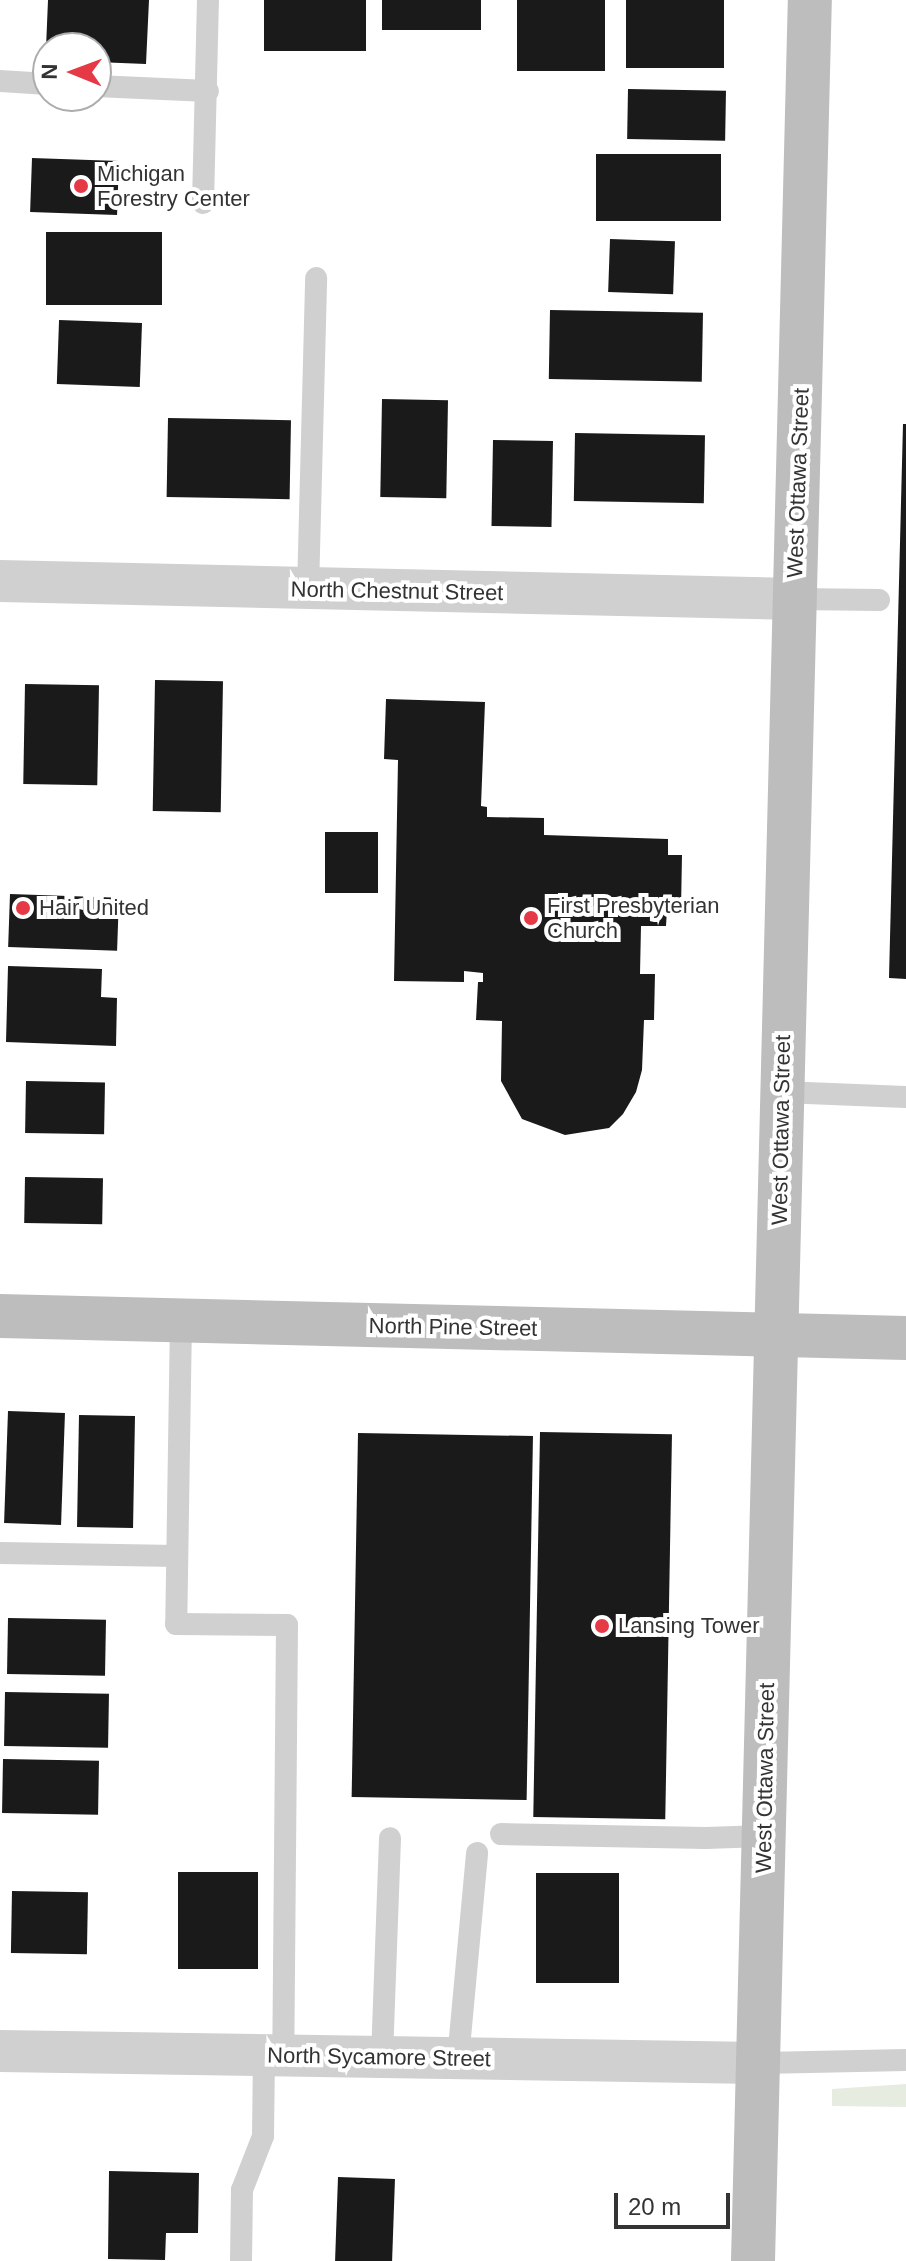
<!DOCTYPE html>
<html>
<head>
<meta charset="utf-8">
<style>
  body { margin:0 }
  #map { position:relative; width:906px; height:2261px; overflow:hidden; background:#fff; font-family:Arial,sans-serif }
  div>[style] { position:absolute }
  .green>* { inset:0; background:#e6ecdf }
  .building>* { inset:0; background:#1a1a1a; transform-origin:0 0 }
  .lane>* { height:22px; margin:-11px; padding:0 11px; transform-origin:11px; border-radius:11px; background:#d0d0d0 }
  .street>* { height:42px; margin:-21px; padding:0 21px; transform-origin:21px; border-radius:21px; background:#d0d0d0 }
  .secondary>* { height:44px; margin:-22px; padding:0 22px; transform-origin:22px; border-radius:22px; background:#bdbdbd }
  .dots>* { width:22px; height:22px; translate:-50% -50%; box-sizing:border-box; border:4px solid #fff; border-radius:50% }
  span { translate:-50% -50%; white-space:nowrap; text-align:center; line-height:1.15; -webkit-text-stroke:8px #fff; paint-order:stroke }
  .poi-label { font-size:22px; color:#333 }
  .left { translate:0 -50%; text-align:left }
  .street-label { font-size:22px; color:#333 }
  .north { position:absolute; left:32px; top:32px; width:80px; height:80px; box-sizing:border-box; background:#fff; border:2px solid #adadad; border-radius:50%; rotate:271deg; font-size:22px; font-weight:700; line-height:32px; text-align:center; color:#333 }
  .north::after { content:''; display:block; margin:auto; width:28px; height:36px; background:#e63946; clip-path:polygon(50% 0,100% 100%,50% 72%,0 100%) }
  .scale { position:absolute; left:614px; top:2193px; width:116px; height:36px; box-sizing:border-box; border:4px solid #333; border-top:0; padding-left:10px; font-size:24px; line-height:28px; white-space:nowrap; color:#333; -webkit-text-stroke:6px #fff; paint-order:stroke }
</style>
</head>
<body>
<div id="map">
  <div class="green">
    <div style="clip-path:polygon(906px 2084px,906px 2107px,832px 2106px,832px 2089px)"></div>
  </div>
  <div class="building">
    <div style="clip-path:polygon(48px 0,149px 0,146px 64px,96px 62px,96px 48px,46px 48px)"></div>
    <div style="left:264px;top:0;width:102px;height:51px"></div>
    <div style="left:382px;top:0;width:99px;height:30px"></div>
    <div style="left:517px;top:0;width:88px;height:71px"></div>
    <div style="left:626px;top:0;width:98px;height:68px"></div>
    <div style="left:628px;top:89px;width:98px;height:50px;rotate:1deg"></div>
    <div style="left:596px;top:154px;width:125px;height:67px"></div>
    <div style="left:32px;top:158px;width:87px;height:54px;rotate:2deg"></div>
    <div style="left:46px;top:232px;width:116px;height:73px"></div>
    <div style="left:610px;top:239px;width:65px;height:53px;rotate:2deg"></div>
    <div style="left:550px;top:310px;width:153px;height:69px;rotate:1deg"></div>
    <div style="left:142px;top:323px;width:64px;height:83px;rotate:92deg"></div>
    <div style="left:382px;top:399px;width:66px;height:98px;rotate:1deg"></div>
    <div style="left:168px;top:418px;width:123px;height:79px;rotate:1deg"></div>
    <div style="clip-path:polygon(903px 424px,906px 424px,906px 979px,889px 978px)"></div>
    <div style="left:575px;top:433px;width:130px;height:68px;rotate:1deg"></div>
    <div style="left:493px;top:440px;width:60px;height:86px;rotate:1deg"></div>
    <div style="left:155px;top:680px;width:68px;height:131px;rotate:1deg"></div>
    <div style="left:25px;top:684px;width:74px;height:100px;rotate:1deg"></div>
    <div style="clip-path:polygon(386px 699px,485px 702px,481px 806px,487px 807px,487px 817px,544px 818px,544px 835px,668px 839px,668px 855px,682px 855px,681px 909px,667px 909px,666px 926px,641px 926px,640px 974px,655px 974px,654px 1020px,644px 1020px,642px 1070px,636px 1092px,623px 1114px,609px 1128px,565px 1135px,522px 1119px,501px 1081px,502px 1021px,476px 1020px,478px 982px,483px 982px,483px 973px,464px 971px,464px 982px,394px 981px,398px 760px,384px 759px)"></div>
    <div style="left:325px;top:832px;width:53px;height:61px"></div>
    <div style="left:10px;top:894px;width:109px;height:53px;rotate:2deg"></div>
    <div style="clip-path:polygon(8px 966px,102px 969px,101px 997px,117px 998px,116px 1046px,6px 1042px)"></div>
    <div style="left:26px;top:1081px;width:79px;height:52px;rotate:1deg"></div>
    <div style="left:25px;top:1177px;width:78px;height:46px;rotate:1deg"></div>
    <div style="left:8px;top:1411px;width:57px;height:112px;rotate:2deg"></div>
    <div style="left:79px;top:1415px;width:56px;height:112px;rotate:1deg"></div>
    <div style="left:540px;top:1432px;width:132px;height:385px;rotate:1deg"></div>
    <div style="left:358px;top:1433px;width:175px;height:364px;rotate:1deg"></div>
    <div style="left:8px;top:1618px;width:98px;height:56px;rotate:1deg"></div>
    <div style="left:5px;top:1692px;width:104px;height:54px;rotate:1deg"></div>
    <div style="left:3px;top:1759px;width:96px;height:54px;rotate:1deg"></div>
    <div style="left:178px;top:1872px;width:80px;height:97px"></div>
    <div style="left:536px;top:1873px;width:83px;height:110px"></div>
    <div style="left:12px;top:1891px;width:76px;height:62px;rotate:1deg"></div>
    <div style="clip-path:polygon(109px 2171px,199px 2173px,198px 2233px,166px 2233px,165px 2260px,108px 2259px)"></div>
    <div style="left:338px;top:2177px;width:57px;height:84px;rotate:2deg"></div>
  </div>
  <div class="lane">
    <div style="left:0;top:81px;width:48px;rotate:3.6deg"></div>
    <div style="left:96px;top:86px;width:112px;rotate:2.6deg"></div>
    <div style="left:203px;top:203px;width:203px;rotate:-88.6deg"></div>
    <div style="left:308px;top:590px;width:312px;rotate:-88.5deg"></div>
    <div style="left:795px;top:599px;width:84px;rotate:0.7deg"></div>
    <div style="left:782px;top:1092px;width:124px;rotate:2.3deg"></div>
    <div style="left:181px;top:1320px;width:304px;rotate:90.9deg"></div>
    <div style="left:176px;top:1624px;width:111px;rotate:0.5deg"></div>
    <div style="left:287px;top:1625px;width:430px;rotate:90.5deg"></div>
    <div style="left:0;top:1553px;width:177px;rotate:1deg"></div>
    <div style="left:501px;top:1834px;width:205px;rotate:1.1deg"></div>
    <div style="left:706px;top:1838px;width:57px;rotate:-2deg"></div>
    <div style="left:382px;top:2057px;width:219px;rotate:-87.9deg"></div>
    <div style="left:458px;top:2059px;width:207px;rotate:-84.7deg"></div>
    <div style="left:757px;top:2063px;width:149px;rotate:-1.2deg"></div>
    <div style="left:241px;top:2261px;width:71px;rotate:-89.2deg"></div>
    <div style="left:242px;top:2190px;width:58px;rotate:-68.7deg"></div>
    <div style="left:263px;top:2136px;width:81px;rotate:-89.3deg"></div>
  </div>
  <div class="street">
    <div style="left:0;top:581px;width:795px;rotate:1.3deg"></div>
    <div style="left:0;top:2051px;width:757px;rotate:0.91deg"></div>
  </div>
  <div class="secondary">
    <div style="left:0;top:1316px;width:906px;rotate:1.39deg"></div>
    <div style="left:753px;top:2261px;width:2262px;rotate:-88.56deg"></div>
  </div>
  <div class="dots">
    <div style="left:81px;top:186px;background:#e63946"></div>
    <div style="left:23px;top:908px;background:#e63946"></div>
    <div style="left:531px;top:918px;background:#e63946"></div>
    <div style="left:602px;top:1626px;background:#e63946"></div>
  </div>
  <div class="poi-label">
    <span class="left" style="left:97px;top:186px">Michigan<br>Forestry Center</span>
    <span class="left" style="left:547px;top:918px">First Presbyterian<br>Church</span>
    <span class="left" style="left:39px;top:908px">Hair United</span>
    <span class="left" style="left:618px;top:1626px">Lansing Tower</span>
  </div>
  <div class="street-label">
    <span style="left:798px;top:483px;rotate:-88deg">West Ottawa Street</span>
    <span style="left:397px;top:591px;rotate:1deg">North Chestnut Street</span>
    <span style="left:781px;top:1130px;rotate:-89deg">West Ottawa Street</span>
    <span style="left:453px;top:1327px;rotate:1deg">North Pine Street</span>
    <span style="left:765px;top:1778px;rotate:-89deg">West Ottawa Street</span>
    <span style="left:379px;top:2057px;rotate:1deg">North Sycamore Street</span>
  </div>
  <div class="north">N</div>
  <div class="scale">20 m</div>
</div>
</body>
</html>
